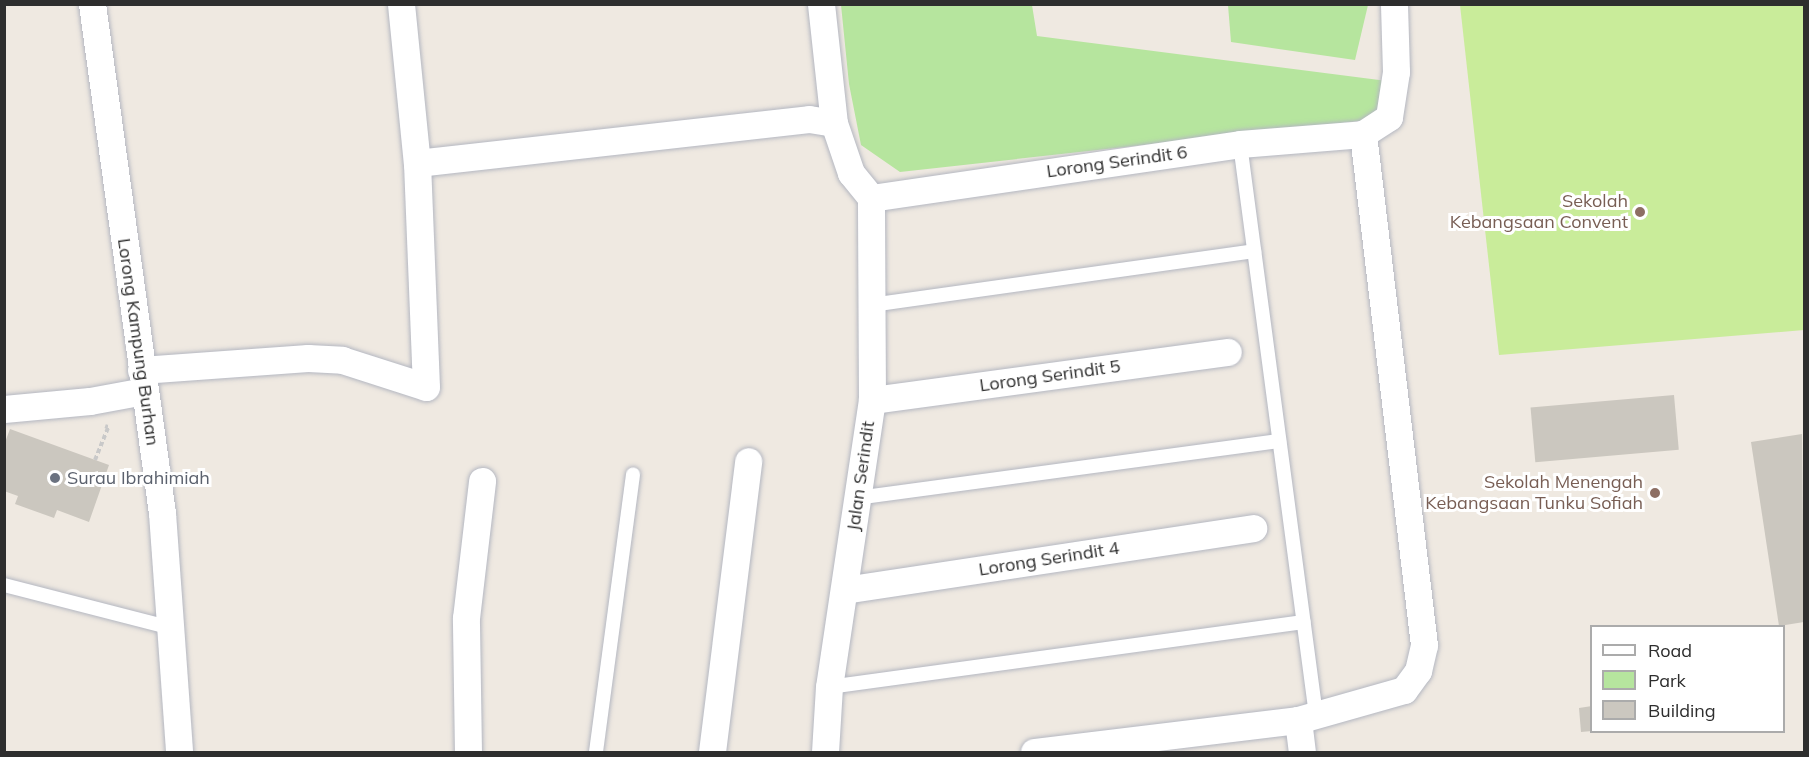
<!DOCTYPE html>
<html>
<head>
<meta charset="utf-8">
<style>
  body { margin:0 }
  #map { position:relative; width:1809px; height:757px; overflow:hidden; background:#efe9e1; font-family:Mulish,sans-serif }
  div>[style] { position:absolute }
  .green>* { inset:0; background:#b6e59e }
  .pitch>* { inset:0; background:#c9ec9a }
  .building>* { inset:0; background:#cbc7bf; transform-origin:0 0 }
  .path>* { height:4px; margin-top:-2px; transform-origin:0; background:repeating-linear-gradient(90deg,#c9c9c9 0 4.5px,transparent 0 7.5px) }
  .roads { filter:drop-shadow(0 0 2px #b4b7c1) drop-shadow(0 0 2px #b4b7c1) }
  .lane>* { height:14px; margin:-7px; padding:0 7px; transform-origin:7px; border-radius:7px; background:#fff }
  .street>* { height:27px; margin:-13.5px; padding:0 13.5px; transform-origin:13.5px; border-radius:13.5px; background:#fff }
  .dots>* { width:16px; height:16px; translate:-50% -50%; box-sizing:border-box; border:3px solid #fff; border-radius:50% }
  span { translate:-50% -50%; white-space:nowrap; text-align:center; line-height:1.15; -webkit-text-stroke:6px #fff; paint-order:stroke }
  .street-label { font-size:18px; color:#2e2e2e }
  .education-label { font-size:18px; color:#785e54 }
  .right { translate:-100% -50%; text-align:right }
  .worship-label { font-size:18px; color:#5b616d }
  .left { translate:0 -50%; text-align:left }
  .frame { position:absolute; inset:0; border:6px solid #2e2e2e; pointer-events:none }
  .legend { position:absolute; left:1590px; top:625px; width:195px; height:108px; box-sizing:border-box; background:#fff; border:2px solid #ababab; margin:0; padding:8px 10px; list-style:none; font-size:18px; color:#2e2e2e }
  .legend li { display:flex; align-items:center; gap:12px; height:30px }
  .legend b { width:30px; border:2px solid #ababab }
</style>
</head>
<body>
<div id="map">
  <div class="green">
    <div style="clip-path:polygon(841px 5px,1032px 5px,1037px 36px,1387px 81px,1386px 107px,1368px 120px,900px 172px,861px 145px,849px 84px)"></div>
    <div style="clip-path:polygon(1228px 5px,1228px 4px,1368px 5px,1355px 60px,1231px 42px)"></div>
  </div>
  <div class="pitch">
    <div style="clip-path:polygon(1460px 5px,1804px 5px,1804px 330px,1499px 355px)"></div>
  </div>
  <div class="building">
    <div style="left:1674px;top:395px;width:55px;height:144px;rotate:85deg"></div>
    <div style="clip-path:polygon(10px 429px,109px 465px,89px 522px,57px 510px,54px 518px,15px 504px,18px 496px,4px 491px,4px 445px)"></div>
    <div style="clip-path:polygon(1802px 434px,1804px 622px,1779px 626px,1751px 442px)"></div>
    <div style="clip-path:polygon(1592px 706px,1592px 731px,1581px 732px,1579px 708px)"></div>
  </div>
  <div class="path">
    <div style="left:95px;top:460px;width:35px;rotate:-68deg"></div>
    <div style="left:108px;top:427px;width:3px;rotate:-162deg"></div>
  </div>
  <div class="roads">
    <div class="lane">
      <div style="left:1240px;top:144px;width:576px;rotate:82.42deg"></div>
      <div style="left:871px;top:305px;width:387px;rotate:-8deg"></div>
      <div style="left:857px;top:498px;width:426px;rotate:-7.7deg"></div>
      <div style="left:4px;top:585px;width:173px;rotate:14.4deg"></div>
      <div style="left:829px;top:687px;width:479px;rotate:-7.8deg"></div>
      <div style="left:596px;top:752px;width:280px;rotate:-82.4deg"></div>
    </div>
    <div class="street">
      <div style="left:92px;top:4px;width:514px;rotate:82.17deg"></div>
      <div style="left:162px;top:513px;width:240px;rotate:85.9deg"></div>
      <div style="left:401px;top:4px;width:160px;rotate:84.3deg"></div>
      <div style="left:821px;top:4px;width:120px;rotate:83.8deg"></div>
      <div style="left:834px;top:123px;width:53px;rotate:71.2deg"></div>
      <div style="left:851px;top:173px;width:32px;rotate:51deg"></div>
      <div style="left:871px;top:198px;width:373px;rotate:-8.3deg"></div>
      <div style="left:1240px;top:144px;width:123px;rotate:-4.6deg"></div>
      <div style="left:1363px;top:134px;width:31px;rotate:-33deg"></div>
      <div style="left:1389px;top:117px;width:46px;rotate:-81.2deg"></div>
      <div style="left:1396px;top:72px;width:68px;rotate:-91.7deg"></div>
      <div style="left:141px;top:370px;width:167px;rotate:-4.1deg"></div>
      <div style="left:308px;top:358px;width:34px;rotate:3deg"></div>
      <div style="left:342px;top:360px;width:88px;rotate:17.8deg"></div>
      <div style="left:426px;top:387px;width:224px;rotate:-92.3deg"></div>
      <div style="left:417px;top:163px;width:394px;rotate:-6.4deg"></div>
      <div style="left:809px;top:119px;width:25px;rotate:9deg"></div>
      <div style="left:872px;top:400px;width:359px;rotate:-7.7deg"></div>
      <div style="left:4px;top:409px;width:86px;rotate:-5.3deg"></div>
      <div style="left:90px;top:401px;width:55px;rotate:-10.5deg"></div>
      <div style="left:844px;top:590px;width:414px;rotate:-8.6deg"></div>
      <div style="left:1298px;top:720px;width:32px;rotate:83deg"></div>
      <div style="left:468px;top:752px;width:134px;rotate:-90.9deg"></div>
      <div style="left:466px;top:618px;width:138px;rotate:-83.3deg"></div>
      <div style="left:712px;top:752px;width:293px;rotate:-82.9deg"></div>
      <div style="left:825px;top:752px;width:65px;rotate:-86.5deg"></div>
      <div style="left:829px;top:687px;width:290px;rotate:-81.5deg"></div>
      <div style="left:872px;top:400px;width:202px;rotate:-90.3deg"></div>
      <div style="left:1034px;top:752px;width:266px;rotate:-6.9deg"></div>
      <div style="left:1298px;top:720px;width:110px;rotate:-15.8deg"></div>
      <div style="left:1404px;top:690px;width:24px;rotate:-54deg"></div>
      <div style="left:1418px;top:671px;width:27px;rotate:-77deg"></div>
      <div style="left:1424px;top:645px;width:515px;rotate:-96.81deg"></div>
    </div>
  </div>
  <div class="dots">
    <div style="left:1640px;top:212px;background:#8d6e63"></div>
    <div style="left:55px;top:478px;background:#6b7280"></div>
    <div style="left:1655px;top:493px;background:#8d6e63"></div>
  </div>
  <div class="street-label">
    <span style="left:1117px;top:162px;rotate:-8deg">Lorong Serindit 6</span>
    <span style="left:138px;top:342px;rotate:82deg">Lorong Kampung Burhan</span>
    <span style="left:1050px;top:376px;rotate:-8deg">Lorong Serindit 5</span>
    <span style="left:861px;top:476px;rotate:-82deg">Jalan Serindit</span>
    <span style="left:1049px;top:559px;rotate:-9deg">Lorong Serindit 4</span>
  </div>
  <div class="education-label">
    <span class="right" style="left:1628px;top:212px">Sekolah<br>Kebangsaan Convent</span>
    <span class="right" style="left:1643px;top:493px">Sekolah Menengah<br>Kebangsaan Tunku Sofiah</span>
  </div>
  <div class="worship-label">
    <span class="left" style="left:67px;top:478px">Surau Ibrahimiah</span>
  </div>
  <div class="frame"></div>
  <ul class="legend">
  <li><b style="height:8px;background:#fff"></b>Road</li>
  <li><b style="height:16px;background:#b6e59e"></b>Park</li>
  <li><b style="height:16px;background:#cbc7bf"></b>Building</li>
  </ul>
</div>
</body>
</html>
